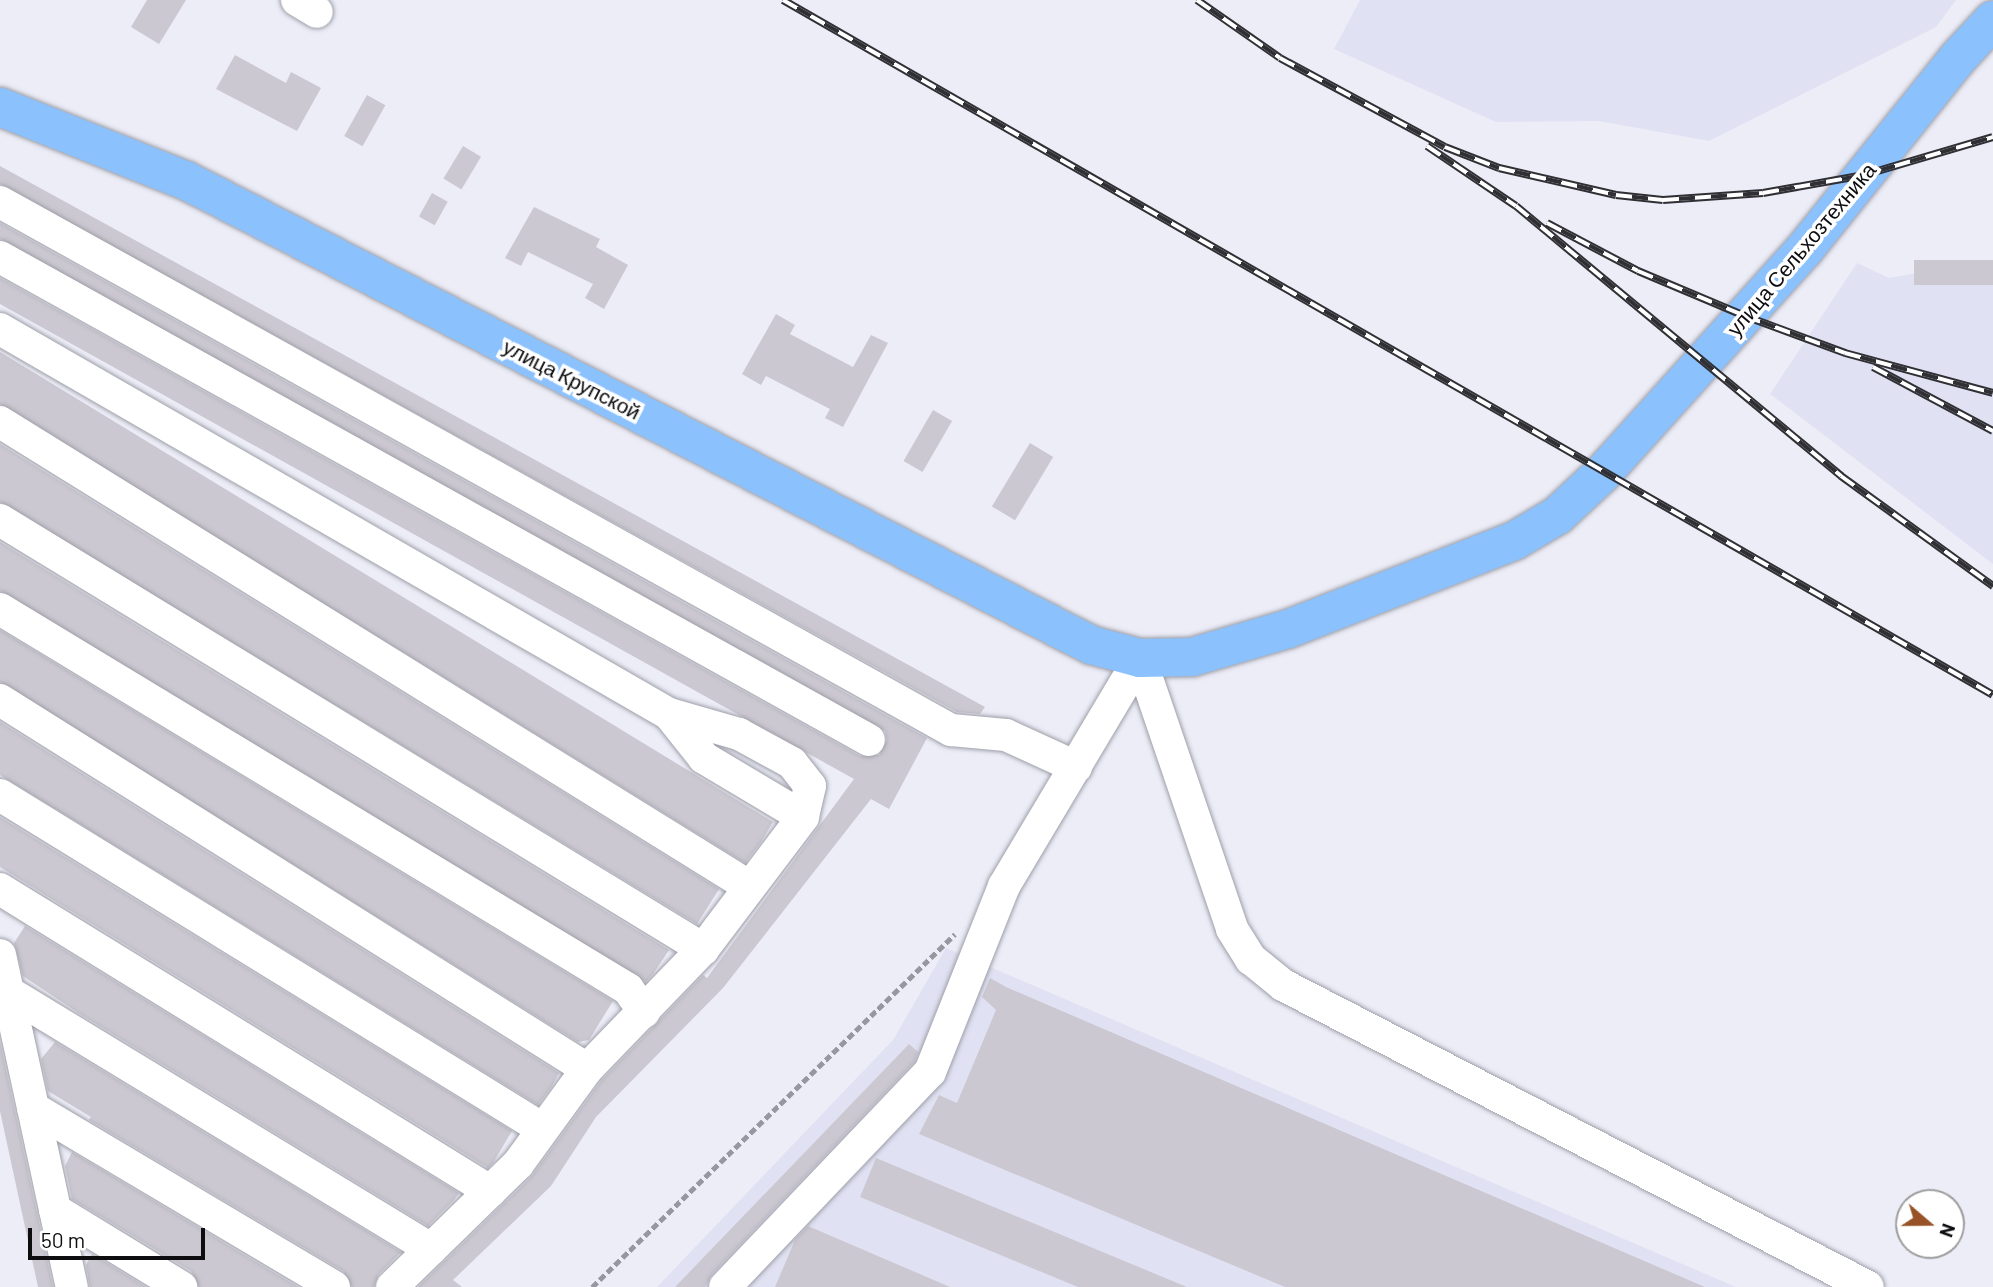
<!DOCTYPE html>
<html>
<head>
<meta charset="utf-8">
<style>
  body { margin:0 }
  #map { position:relative; width:1993px; height:1287px; overflow:hidden; background:#ecedf7; font-family:Barlow,sans-serif }
  div>[style] { position:absolute }
  .built>* { inset:0; background:#e0e2f3 }
  .building>* { inset:0; background:#ccc8d1; transform-origin:0 0 }
  .path>* { height:4.5px; margin-top:-2.25px; transform-origin:0; background:repeating-linear-gradient(90deg,#97979f 0 7px,transparent 0 10.5px) }
  .roads { filter:drop-shadow(0 0 2px #9e9fa8) drop-shadow(0 0 2px #9e9fa8) }
  .minor>* { height:32px; margin:-16px; padding:0 16px; transform-origin:16px; border-radius:16px; background:#fff }
  .major>* { height:38px; margin:-19px; padding:0 19px; transform-origin:19px; border-radius:19px; background:#8bc1fd }
  .rail>* { height:8px; margin-top:-4px; transform-origin:0; background:repeating-linear-gradient(90deg,#fff 0 16px,#303034 0 32px); box-sizing:border-box; border-block:2px solid #303034 }
  span { translate:-50% -50%; white-space:nowrap; text-align:center; line-height:1.15; -webkit-text-stroke:7px #fff; paint-order:stroke }
  .street-label { font-size:21px; color:#0d0d10 }
  .north { position:absolute; left:1895px; top:1189px; width:70px; height:70px; box-sizing:border-box; background:#fff; border:2px solid #9e9e9f; border-radius:50%; rotate:110deg; font-size:19px; font-weight:700; line-height:28px; text-align:center; color:#0d0d10 }
  .north::after { content:''; display:block; margin:auto; width:24px; height:32px; background:#985227; clip-path:polygon(50% 0,100% 100%,50% 72%,0 100%) }
  .scale { position:absolute; left:28px; top:1228px; width:177px; height:32px; box-sizing:border-box; border:4px solid #0d0d10; border-top:0; padding-left:9px; font-size:21px; line-height:24px; white-space:nowrap; color:#0d0d10; -webkit-text-stroke:5px #fff; paint-order:stroke }
</style>
</head>
<body>
<div id="map">
  <div class="built">
    <div style="clip-path:polygon(1360px 0,1956px 0,1936px 27px,1709px 141px,1599px 121px,1496px 122px,1334px 49px)"></div>
    <div style="clip-path:polygon(1993px 260px,1993px 564px,1770px 394px,1857px 263px,1889px 278px)"></div>
    <div style="clip-path:polygon(946px 948px,1736px 1287px,657px 1287px,893px 1040px)"></div>
  </div>
  <div class="building">
    <div style="clip-path:polygon(147px 0,186px 0,159px 44px,131px 27px)"></div>
    <div style="clip-path:polygon(235px 55px,286px 83px,291px 72px,321px 88px,297px 131px,216px 89px)"></div>
    <div style="left:367px;top:95px;width:21px;height:47px;rotate:29deg"></div>
    <div style="left:463px;top:146px;width:21px;height:38px;rotate:31deg"></div>
    <div style="clip-path:polygon(0 166px,985px 707px,980px 714px,957px 712px,0 184px)"></div>
    <div style="left:432px;top:193px;width:18px;height:27px;rotate:29deg"></div>
    <div style="clip-path:polygon(534px 207px,600px 239px,596px 247px,628px 265px,604px 309px,585px 298px,593px 284px,528px 252px,521px 266px,505px 258px)"></div>
    <div style="clip-path:polygon(0 223px,927px 738px,889px 809px,871px 799px,723px 988px,596px 1117px,551px 1186px,453px 1280px,462px 1287px,418px 1287px,531px 1177px,601px 1081px,703px 975px,707px 978px,854px 779px,0 304px,0 278px,860px 756px,879px 755px,887px 740px,885px 731px,0 239px)"></div>
    <div style="left:1993px;top:260px;width:25px;height:79px;rotate:90deg"></div>
    <div style="clip-path:polygon(776px 314px,795px 325px,790px 334px,853px 367px,871px 335px,888px 343px,843px 427px,825px 418px,830px 409px,766px 376px,761px 385px,742px 374px)"></div>
    <div style="clip-path:polygon(0 352px,773px 822px,761px 842px,745px 863px,0 404px)"></div>
    <div style="left:933px;top:410px;width:22px;height:59px;rotate:30deg"></div>
    <div style="left:1030px;top:443px;width:27px;height:74px;rotate:31deg"></div>
    <div style="clip-path:polygon(0 444px,719px 889px,697px 924px,0 502px)"></div>
    <div style="clip-path:polygon(0 542px,669px 950px,653px 974px,646px 982px,0 591px)"></div>
    <div style="clip-path:polygon(0 630px,613px 1001px,589px 1040px,578px 1042px,0 682px)"></div>
    <div style="clip-path:polygon(0 722px,559px 1073px,552px 1086px,538px 1105px,0 775px)"></div>
    <div style="clip-path:polygon(0 817px,512px 1131px,493px 1163px,488px 1168px,0 867px)"></div>
    <div style="clip-path:polygon(25px 926px,459px 1193px,454px 1200px,428px 1226px,80px 1014px,23px 976px,14px 943px)"></div>
    <div style="clip-path:polygon(990px 978px,1006px 987px,1705px 1287px,1285px 1287px,919px 1134px,939px 1095px,957px 1103px,996px 1010px,982px 997px)"></div>
    <div style="clip-path:polygon(0 1042px,53px 1287px,38px 1287px,0 1111px)"></div>
    <div style="clip-path:polygon(55px 1042px,401px 1252px,379px 1274px,374px 1287px,352px 1287px,343px 1271px,89px 1120px,91px 1117px,48px 1091px,41px 1059px)"></div>
    <div style="clip-path:polygon(909px 1044px,918px 1052px,914px 1062px,712px 1274px,705px 1287px,675px 1287px)"></div>
    <div style="clip-path:polygon(72px 1152px,298px 1287px,199px 1287px,191px 1271px,72px 1199px,65px 1166px)"></div>
    <div style="clip-path:polygon(876px 1158px,1187px 1287px,1078px 1287px,860px 1197px)"></div>
    <div style="clip-path:polygon(808px 1226px,950px 1287px,775px 1287px,795px 1240px)"></div>
    <div style="clip-path:polygon(92px 1254px,146px 1287px,90px 1287px,86px 1265px)"></div>
  </div>
  <div class="path">
    <div style="left:592px;top:1287px;width:506px;rotate:-44.2deg"></div>
  </div>
  <div class="roads">
    <div class="minor">
      <div style="left:297px;top:0;width:23px;rotate:31deg"></div>
      <div style="left:0;top:202px;width:1088px;rotate:29.04deg"></div>
      <div style="left:951px;top:730px;width:55px;rotate:5.2deg"></div>
      <div style="left:1006px;top:735px;width:77px;rotate:24.6deg"></div>
      <div style="left:0;top:257px;width:994px;rotate:29.07deg"></div>
      <div style="left:0;top:329px;width:772px;rotate:29.92deg"></div>
      <div style="left:669px;top:714px;width:73px;rotate:15.9deg"></div>
      <div style="left:739px;top:734px;width:60px;rotate:28.7deg"></div>
      <div style="left:792px;top:763px;width:29px;rotate:52deg"></div>
      <div style="left:810px;top:786px;width:32px;rotate:103deg"></div>
      <div style="left:803px;top:817px;width:166px;rotate:127.1deg"></div>
      <div style="left:703px;top:949px;width:167px;rotate:134deg"></div>
      <div style="left:587px;top:1069px;width:117px;rotate:126deg"></div>
      <div style="left:518px;top:1164px;width:176px;rotate:135.7deg"></div>
      <div style="left:0;top:422px;width:882px;rotate:31.8deg"></div>
      <div style="left:0;top:520px;width:824px;rotate:31.39deg"></div>
      <div style="left:0;top:609px;width:734px;rotate:31.18deg"></div>
      <div style="left:628px;top:989px;width:28px;rotate:55deg"></div>
      <div style="left:1140px;top:658px;width:286px;rotate:71.2deg"></div>
      <div style="left:1232px;top:929px;width:36px;rotate:58deg"></div>
      <div style="left:1251px;top:959px;width:41px;rotate:39.1deg"></div>
      <div style="left:1283px;top:985px;width:658px;rotate:27.3deg"></div>
      <div style="left:0;top:700px;width:693px;rotate:32.15deg"></div>
      <div style="left:669px;top:714px;width:56px;rotate:51.5deg"></div>
      <div style="left:704px;top:758px;width:115px;rotate:30.8deg"></div>
      <div style="left:0;top:795px;width:637px;rotate:31.6deg"></div>
      <div style="left:0;top:889px;width:576px;rotate:31.65deg"></div>
      <div style="left:0;top:955px;width:340px;rotate:77.8deg"></div>
      <div style="left:8px;top:992px;width:495px;rotate:31.3deg"></div>
      <div style="left:33px;top:1108px;width:350px;rotate:30.7deg"></div>
      <div style="left:55px;top:1210px;width:148px;rotate:31.4deg"></div>
      <div style="left:725px;top:1287px;width:297px;rotate:-46.4deg"></div>
      <div style="left:930px;top:1072px;width:200px;rotate:-68.3deg"></div>
      <div style="left:1004px;top:886px;width:265px;rotate:-59.2deg"></div>
    </div>
    <div class="major">
      <div style="left:0;top:107px;width:201px;rotate:21.6deg"></div>
      <div style="left:187px;top:181px;width:1016px;rotate:27.17deg"></div>
      <div style="left:1091px;top:645px;width:51px;rotate:14.9deg"></div>
      <div style="left:1140px;top:658px;width:52px;rotate:-1.1deg"></div>
      <div style="left:1192px;top:657px;width:100px;rotate:-16.3deg"></div>
      <div style="left:1288px;top:629px;width:243px;rotate:-21.3deg"></div>
      <div style="left:1514px;top:541px;width:51px;rotate:-30.6deg"></div>
      <div style="left:1558px;top:515px;width:62px;rotate:-43deg"></div>
      <div style="left:1603px;top:473px;width:300px;rotate:-48deg"></div>
      <div style="left:1804px;top:250px;width:245px;rotate:-51.3deg"></div>
      <div style="left:1957px;top:59px;width:53px;rotate:-47.3deg"></div>
    </div>
  </div>
  <div class="rail">
    <div style="left:783px;top:0;width:1395px;rotate:29.87deg"></div>
    <div style="left:1197px;top:0;width:101px;rotate:34.9deg"></div>
    <div style="left:1280px;top:58px;width:187px;rotate:28.3deg"></div>
    <div style="left:1445px;top:147px;width:58px;rotate:21.3deg"></div>
    <div style="left:1499px;top:168px;width:120px;rotate:13deg"></div>
    <div style="left:1616px;top:195px;width:47px;rotate:6.1deg"></div>
    <div style="left:1663px;top:200px;width:100px;rotate:-4deg"></div>
    <div style="left:1763px;top:193px;width:103px;rotate:-10.1deg"></div>
    <div style="left:1864px;top:175px;width:134px;rotate:-16.4deg"></div>
    <div style="left:1427px;top:146px;width:107px;rotate:34deg"></div>
    <div style="left:1516px;top:206px;width:423px;rotate:39.7deg"></div>
    <div style="left:1841px;top:476px;width:188px;rotate:35.9deg"></div>
    <div style="left:1547px;top:223px;width:103px;rotate:27.8deg"></div>
    <div style="left:1638px;top:271px;width:116px;rotate:22.8deg"></div>
    <div style="left:1745px;top:316px;width:107px;rotate:20.3deg"></div>
    <div style="left:1845px;top:353px;width:153px;rotate:15.1deg"></div>
    <div style="left:1873px;top:367px;width:136px;rotate:28.1deg"></div>
  </div>
  <div class="street-label">
    <span style="left:1801px;top:249px;rotate:-50deg">улица Сельхозтехника</span>
    <span style="left:572px;top:379px;rotate:27deg">улица Крупской</span>
  </div>
  <div class="north">N</div>
  <div class="scale">50 m</div>
</div>
</body>
</html>
